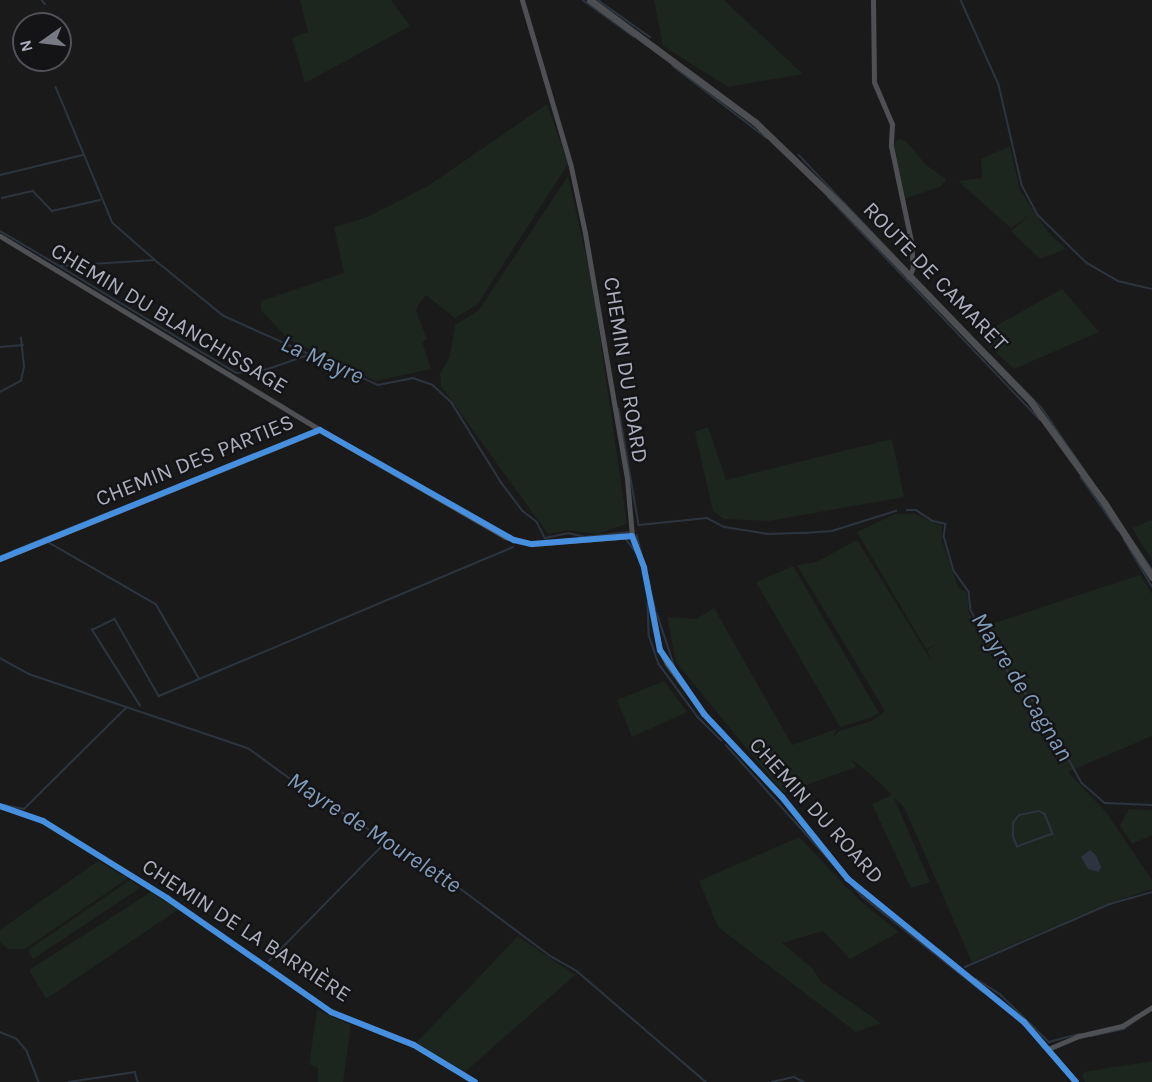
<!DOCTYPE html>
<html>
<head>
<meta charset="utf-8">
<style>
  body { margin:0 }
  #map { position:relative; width:1152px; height:1082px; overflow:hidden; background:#1a1a1b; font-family:Karla,sans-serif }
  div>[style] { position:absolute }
  .green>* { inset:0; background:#1d251f }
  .water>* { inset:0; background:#2c353e }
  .stream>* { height:1.5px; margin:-0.75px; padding:0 0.75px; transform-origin:0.75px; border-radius:0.75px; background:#2c353e }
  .street>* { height:5px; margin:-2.5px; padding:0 2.5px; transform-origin:2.5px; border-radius:2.5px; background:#4e5054 }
  .secondary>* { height:7px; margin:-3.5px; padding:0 3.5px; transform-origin:3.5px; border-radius:3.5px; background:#4d4e52 }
  .cycleway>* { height:6px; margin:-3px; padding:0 3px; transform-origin:3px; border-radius:3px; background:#468fdf }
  span { translate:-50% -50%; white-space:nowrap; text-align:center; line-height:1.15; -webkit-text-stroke:4.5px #141417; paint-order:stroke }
  .street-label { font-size:22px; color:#abafbc }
  .water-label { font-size:24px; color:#809cb9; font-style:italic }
  .north { position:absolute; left:12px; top:12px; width:60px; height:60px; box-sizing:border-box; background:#141417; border:2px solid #505259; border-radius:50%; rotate:256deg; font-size:16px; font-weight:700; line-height:24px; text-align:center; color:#abafbc }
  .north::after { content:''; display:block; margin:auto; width:21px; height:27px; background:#787b84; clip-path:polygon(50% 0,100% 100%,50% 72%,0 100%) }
</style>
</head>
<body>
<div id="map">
  <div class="green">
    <div style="clip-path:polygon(300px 0,391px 0,410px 26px,305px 83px,292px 38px,308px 32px)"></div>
    <div style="clip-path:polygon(654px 0,724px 0,803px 74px,728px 87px,663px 46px)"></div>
    <div style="clip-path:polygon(547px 104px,568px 164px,477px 305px,455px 318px,426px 295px,419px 304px,416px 311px,427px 339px,422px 342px,431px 369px,376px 381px,288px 339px,261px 310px,261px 301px,344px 273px,334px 227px,365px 218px,428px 186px)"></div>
    <div style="clip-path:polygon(898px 139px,906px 141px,926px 165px,946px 179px,942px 186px,904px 199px,893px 146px)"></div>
    <div style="clip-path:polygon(1010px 146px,1020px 190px,1048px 232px,1066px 249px,1040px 259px,1011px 231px,1030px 215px,1011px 228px,958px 181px,982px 178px,981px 159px)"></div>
    <div style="clip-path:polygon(568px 176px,592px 282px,627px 524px,597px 534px,569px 530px,548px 534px,441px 386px,440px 374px,450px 356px,455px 325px,479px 310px)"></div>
    <div style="clip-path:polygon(1062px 289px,1099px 332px,1014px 369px,978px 336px)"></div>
    <div style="clip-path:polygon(708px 427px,726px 480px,892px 439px,904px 497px,769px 521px,724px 519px,713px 511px,695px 432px)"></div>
    <div style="clip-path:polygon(895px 514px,915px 514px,942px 526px,942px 541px,958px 587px,967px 593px,969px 613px,979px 628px,1140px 575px,1152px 594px,1152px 736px,1068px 772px,1106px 812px,1152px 880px,1152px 889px,1110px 903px,972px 962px,904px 807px,894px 798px,930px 882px,911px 888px,872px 804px,892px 795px,870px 774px,851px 759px,857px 767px,783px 793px,676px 662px,667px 617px,696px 619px,714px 608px,792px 745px,837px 729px,833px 737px,839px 731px,872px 721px,885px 711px,797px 565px,816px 562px,857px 540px,932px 662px,927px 650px,940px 643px,926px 649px,857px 532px)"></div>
    <div style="clip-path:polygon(1152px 520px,1152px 561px,1132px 528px)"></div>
    <div style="clip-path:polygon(793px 566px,879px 713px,870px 718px,840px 727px,756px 582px)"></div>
    <div style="clip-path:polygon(664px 681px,687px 712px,632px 737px,617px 700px)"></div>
    <div style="clip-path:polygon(1129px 809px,1152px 810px,1152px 835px,1132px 844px,1120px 826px)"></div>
    <div style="clip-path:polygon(799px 837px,860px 901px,899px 932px,850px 959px,823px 931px,782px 943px,813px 969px,820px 981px,881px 1023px,856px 1032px,718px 927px,699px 881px)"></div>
    <div style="clip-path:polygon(98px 861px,128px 878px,25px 949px,8px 949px,0 942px,0 930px)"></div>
    <div style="clip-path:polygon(130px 880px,140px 888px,33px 959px,28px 950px)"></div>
    <div style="clip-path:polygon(151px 892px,179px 909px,46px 999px,29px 970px)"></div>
    <div style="clip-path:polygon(518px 936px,575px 975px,465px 1072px,416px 1043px)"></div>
    <div style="clip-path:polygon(317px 1010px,351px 1025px,343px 1082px,318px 1082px,318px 1068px,309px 1064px)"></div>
    <div style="clip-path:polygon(1152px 1061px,1152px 1082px,1085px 1082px,1082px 1077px,1084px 1072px)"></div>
  </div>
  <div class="water">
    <div style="clip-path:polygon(1090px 850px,1096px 855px,1101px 867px,1099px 872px,1088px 869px,1081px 857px)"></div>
  </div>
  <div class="stream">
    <div style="left:42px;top:0;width:5px;rotate:53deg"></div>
    <div style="left:583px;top:0;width:62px;rotate:35.8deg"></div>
    <div style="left:598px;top:0;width:64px;rotate:35.4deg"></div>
    <div style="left:961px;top:0;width:93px;rotate:65.9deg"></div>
    <div style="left:999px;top:85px;width:103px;rotate:77deg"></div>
    <div style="left:1022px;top:185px;width:34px;rotate:62deg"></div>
    <div style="left:1038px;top:215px;width:69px;rotate:44.4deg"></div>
    <div style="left:1087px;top:263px;width:36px;rotate:30deg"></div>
    <div style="left:1118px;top:281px;width:35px;rotate:13deg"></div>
    <div style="left:673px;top:66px;width:118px;rotate:37.5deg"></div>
    <div style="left:56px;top:87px;width:147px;rotate:67.3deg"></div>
    <div style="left:113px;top:223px;width:55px;rotate:41.3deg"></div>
    <div style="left:799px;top:155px;width:157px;rotate:46.5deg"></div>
    <div style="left:0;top:175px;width:85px;rotate:-13.5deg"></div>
    <div style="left:828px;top:197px;width:308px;rotate:46.4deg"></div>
    <div style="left:2px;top:198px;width:32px;rotate:-13deg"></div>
    <div style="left:33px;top:191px;width:28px;rotate:46deg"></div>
    <div style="left:52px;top:211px;width:49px;rotate:-12.9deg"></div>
    <div style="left:0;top:231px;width:69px;rotate:30.3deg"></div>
    <div style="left:60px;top:266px;width:95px;rotate:-3.6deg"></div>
    <div style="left:155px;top:260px;width:89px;rotate:39.1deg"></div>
    <div style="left:224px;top:316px;width:169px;rotate:24.1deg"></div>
    <div style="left:378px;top:385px;width:36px;rotate:-11deg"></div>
    <div style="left:413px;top:378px;width:21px;rotate:19deg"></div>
    <div style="left:433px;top:385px;width:26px;rotate:43deg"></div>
    <div style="left:452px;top:403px;width:93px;rotate:58.2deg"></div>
    <div style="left:501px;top:482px;width:36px;rotate:53deg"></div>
    <div style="left:523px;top:511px;width:18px;rotate:38deg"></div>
    <div style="left:537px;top:522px;width:18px;rotate:63deg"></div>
    <div style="left:545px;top:538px;width:24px;rotate:-12deg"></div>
    <div style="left:568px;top:533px;width:17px;rotate:13deg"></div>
    <div style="left:585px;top:537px;width:44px;rotate:-6.5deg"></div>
    <div style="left:61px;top:267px;width:205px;rotate:31.1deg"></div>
    <div style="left:237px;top:373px;width:31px;rotate:-7deg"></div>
    <div style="left:268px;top:369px;width:46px;rotate:-19.2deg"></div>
    <div style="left:0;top:347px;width:23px;rotate:-5deg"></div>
    <div style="left:990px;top:355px;width:74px;rotate:45.5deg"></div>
    <div style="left:1042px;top:408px;width:195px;rotate:55.7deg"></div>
    <div style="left:0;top:392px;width:24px;rotate:-28deg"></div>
    <div style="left:21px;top:381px;width:14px;rotate:-78deg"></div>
    <div style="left:24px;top:367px;width:29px;rotate:-96deg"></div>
    <div style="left:619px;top:409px;width:118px;rotate:80.2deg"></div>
    <div style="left:639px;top:525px;width:68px;rotate:-5.9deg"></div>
    <div style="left:707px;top:518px;width:20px;rotate:27deg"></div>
    <div style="left:725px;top:527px;width:44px;rotate:9.2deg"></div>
    <div style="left:768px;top:534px;width:36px;rotate:-2deg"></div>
    <div style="left:804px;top:533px;width:28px;rotate:-4deg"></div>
    <div style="left:832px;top:531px;width:67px;rotate:-17.4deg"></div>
    <div style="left:1081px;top:477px;width:65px;rotate:55.1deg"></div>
    <div style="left:907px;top:510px;width:9px"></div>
    <div style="left:916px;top:510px;width:20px;rotate:33deg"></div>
    <div style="left:933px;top:521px;width:13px;rotate:13deg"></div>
    <div style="left:946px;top:524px;width:12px;rotate:99deg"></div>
    <div style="left:944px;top:536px;width:36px;rotate:74deg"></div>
    <div style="left:954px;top:571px;width:26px;rotate:54deg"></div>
    <div style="left:969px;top:592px;width:18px;rotate:84deg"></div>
    <div style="left:971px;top:610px;width:16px;rotate:63deg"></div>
    <div style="left:978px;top:624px;width:21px;rotate:51deg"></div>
    <div style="left:991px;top:640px;width:48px;rotate:61.3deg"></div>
    <div style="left:1014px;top:682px;width:36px;rotate:44deg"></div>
    <div style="left:1040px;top:707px;width:87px;rotate:61.1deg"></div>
    <div style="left:1082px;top:783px;width:30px;rotate:41deg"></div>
    <div style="left:1105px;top:803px;width:47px;rotate:2.4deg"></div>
    <div style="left:637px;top:535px;width:77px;rotate:75.8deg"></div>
    <div style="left:626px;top:539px;width:16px;rotate:52deg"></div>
    <div style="left:1124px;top:539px;width:55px;rotate:59.2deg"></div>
    <div style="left:48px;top:542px;width:125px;rotate:29.9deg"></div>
    <div style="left:156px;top:604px;width:86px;rotate:59.8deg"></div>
    <div style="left:13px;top:551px;width:113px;rotate:-21.8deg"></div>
    <div style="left:648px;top:603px;width:32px;rotate:88deg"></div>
    <div style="left:649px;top:635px;width:31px;rotate:71deg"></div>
    <div style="left:659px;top:664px;width:66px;rotate:53.7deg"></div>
    <div style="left:698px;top:717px;width:33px;rotate:45deg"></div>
    <div style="left:657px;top:613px;width:60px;rotate:71.6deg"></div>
    <div style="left:676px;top:670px;width:37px;rotate:56deg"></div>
    <div style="left:0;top:658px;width:33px;rotate:29deg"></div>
    <div style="left:29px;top:674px;width:231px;rotate:18.7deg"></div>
    <div style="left:248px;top:748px;width:68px;rotate:36deg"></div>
    <div style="left:303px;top:788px;width:173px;rotate:32.2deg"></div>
    <div style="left:449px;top:880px;width:129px;rotate:36.8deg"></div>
    <div style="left:552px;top:957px;width:29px;rotate:29deg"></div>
    <div style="left:577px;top:971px;width:170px;rotate:40.7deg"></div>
    <div style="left:140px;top:706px;width:90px;rotate:-122.3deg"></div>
    <div style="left:92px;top:630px;width:25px;rotate:-26deg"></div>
    <div style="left:115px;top:619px;width:89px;rotate:60.3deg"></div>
    <div style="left:159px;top:696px;width:384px;rotate:-22.8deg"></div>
    <div style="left:726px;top:745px;width:203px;rotate:48deg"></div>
    <div style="left:862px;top:896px;width:154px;rotate:38.4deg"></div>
    <div style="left:5px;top:805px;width:19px;rotate:12deg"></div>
    <div style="left:24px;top:809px;width:144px;rotate:-44.7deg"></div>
    <div style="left:1039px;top:811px;width:7px;rotate:27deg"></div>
    <div style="left:1045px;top:814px;width:22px;rotate:68deg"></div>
    <div style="left:1053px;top:834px;width:38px;rotate:160deg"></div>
    <div style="left:1017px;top:847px;width:11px;rotate:-112deg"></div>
    <div style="left:1013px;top:837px;width:14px;rotate:-90deg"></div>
    <div style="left:1013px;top:823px;width:10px;rotate:-53deg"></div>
    <div style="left:1019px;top:815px;width:20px;rotate:-11deg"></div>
    <div style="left:269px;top:961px;width:165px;rotate:-45.5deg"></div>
    <div style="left:965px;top:967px;width:158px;rotate:-23.5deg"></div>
    <div style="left:1110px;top:904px;width:44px;rotate:-15.9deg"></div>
    <div style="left:976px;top:979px;width:28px;rotate:32deg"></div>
    <div style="left:1000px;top:994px;width:69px;rotate:44.4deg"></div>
    <div style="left:1049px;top:1042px;width:30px;rotate:-15deg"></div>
    <div style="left:0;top:1032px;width:18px;rotate:22deg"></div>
    <div style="left:17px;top:1039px;width:16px;rotate:50deg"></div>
    <div style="left:27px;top:1051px;width:33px;rotate:69deg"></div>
    <div style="left:1091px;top:1036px;width:34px;rotate:-12deg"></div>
    <div style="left:1124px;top:1029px;width:27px;rotate:-36deg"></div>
    <div style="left:69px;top:1082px;width:67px;rotate:-8.6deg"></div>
    <div style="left:135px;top:1072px;width:10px;rotate:73deg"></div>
    <div style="left:772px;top:1082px;width:23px;rotate:-13deg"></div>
    <div style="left:794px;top:1077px;width:11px;rotate:27deg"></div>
  </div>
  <div class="street">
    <div style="left:522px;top:0;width:174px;rotate:73.6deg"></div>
    <div style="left:571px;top:167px;width:67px;rotate:78deg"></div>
    <div style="left:585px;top:233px;width:250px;rotate:80.3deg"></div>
    <div style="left:627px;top:479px;width:57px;rotate:85deg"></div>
    <div style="left:632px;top:536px;width:34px;rotate:69deg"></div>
    <div style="left:644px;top:568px;width:84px;rotate:79deg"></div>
    <div style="left:660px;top:650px;width:16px;rotate:63deg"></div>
    <div style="left:667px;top:664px;width:62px;rotate:53.5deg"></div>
    <div style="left:704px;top:714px;width:114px;rotate:46.8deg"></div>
    <div style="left:782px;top:797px;width:105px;rotate:51.2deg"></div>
    <div style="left:848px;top:879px;width:227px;rotate:39.1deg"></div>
    <div style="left:1024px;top:1022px;width:79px;rotate:49.1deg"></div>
    <div style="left:873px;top:0;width:82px;rotate:89.3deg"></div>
    <div style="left:874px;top:82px;width:46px;rotate:66.8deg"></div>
    <div style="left:892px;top:124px;width:22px;rotate:93deg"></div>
    <div style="left:891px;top:146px;width:97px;rotate:78.1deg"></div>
    <div style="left:911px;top:241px;width:26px;rotate:86deg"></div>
    <div style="left:913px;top:267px;width:11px;rotate:112deg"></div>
    <div style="left:0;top:236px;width:374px;rotate:31.2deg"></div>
    <div style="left:320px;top:430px;width:214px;rotate:30deg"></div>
    <div style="left:505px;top:537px;width:28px;rotate:15deg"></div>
    <div style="left:532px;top:544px;width:100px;rotate:-4.6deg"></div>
    <div style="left:0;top:559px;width:345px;rotate:-22deg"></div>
    <div style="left:0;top:806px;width:46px;rotate:19.2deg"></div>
    <div style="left:43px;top:821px;width:146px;rotate:31.8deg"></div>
    <div style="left:167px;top:898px;width:200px;rotate:34.8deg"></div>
    <div style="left:331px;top:1012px;width:89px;rotate:21.7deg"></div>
    <div style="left:414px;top:1045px;width:71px;rotate:31.2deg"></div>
    <div style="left:1048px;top:1049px;width:34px;rotate:-23deg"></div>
    <div style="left:1079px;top:1036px;width:44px;rotate:-13.1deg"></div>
    <div style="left:1122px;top:1026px;width:36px;rotate:-32deg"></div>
  </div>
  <div class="secondary">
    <div style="left:590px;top:0;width:205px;rotate:36.5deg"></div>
    <div style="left:755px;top:122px;width:121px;rotate:44deg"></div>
    <div style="left:842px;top:206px;width:272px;rotate:46deg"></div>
    <div style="left:1031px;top:402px;width:126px;rotate:54deg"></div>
    <div style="left:1105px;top:504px;width:87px;rotate:57.2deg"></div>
  </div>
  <div class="cycleway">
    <div style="left:0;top:559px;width:345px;rotate:-22deg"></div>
    <div style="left:320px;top:430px;width:223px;rotate:29.6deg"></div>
    <div style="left:514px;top:540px;width:18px;rotate:13deg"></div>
    <div style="left:532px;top:544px;width:100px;rotate:-4.6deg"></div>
    <div style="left:632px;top:536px;width:34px;rotate:69deg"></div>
    <div style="left:644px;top:568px;width:84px;rotate:79deg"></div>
    <div style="left:660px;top:650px;width:78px;rotate:55.5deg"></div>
    <div style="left:704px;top:714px;width:114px;rotate:46.8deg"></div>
    <div style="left:782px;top:797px;width:105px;rotate:51.2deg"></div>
    <div style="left:848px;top:879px;width:227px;rotate:39.1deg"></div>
    <div style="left:1024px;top:1022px;width:79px;rotate:49.1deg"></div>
    <div style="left:0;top:806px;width:46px;rotate:19.2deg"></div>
    <div style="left:43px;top:821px;width:146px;rotate:31.8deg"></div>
    <div style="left:167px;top:898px;width:200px;rotate:34.8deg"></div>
    <div style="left:331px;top:1012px;width:89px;rotate:21.7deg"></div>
    <div style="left:414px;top:1045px;width:71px;rotate:31.2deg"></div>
  </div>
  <div class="street-label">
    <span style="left:935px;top:277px;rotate:46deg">ROUTE DE CAMARET</span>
    <span style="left:169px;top:319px;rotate:31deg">CHEMIN DU BLANCHISSAGE</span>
    <span style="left:625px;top:370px;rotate:81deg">CHEMIN DU ROARD</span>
    <span style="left:195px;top:461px;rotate:-22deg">CHEMIN DES PARTIES</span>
    <span style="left:816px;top:811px;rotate:48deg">CHEMIN DU ROARD</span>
    <span style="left:246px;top:931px;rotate:33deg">CHEMIN DE LA BARRIÈRE</span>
  </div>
  <div class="water-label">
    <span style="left:322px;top:360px;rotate:24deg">La Mayre</span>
    <span style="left:1022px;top:687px;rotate:58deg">Mayre de Cagnan</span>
    <span style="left:374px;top:833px;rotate:33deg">Mayre de Mourelette</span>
  </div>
  <div class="north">N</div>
</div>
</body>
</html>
